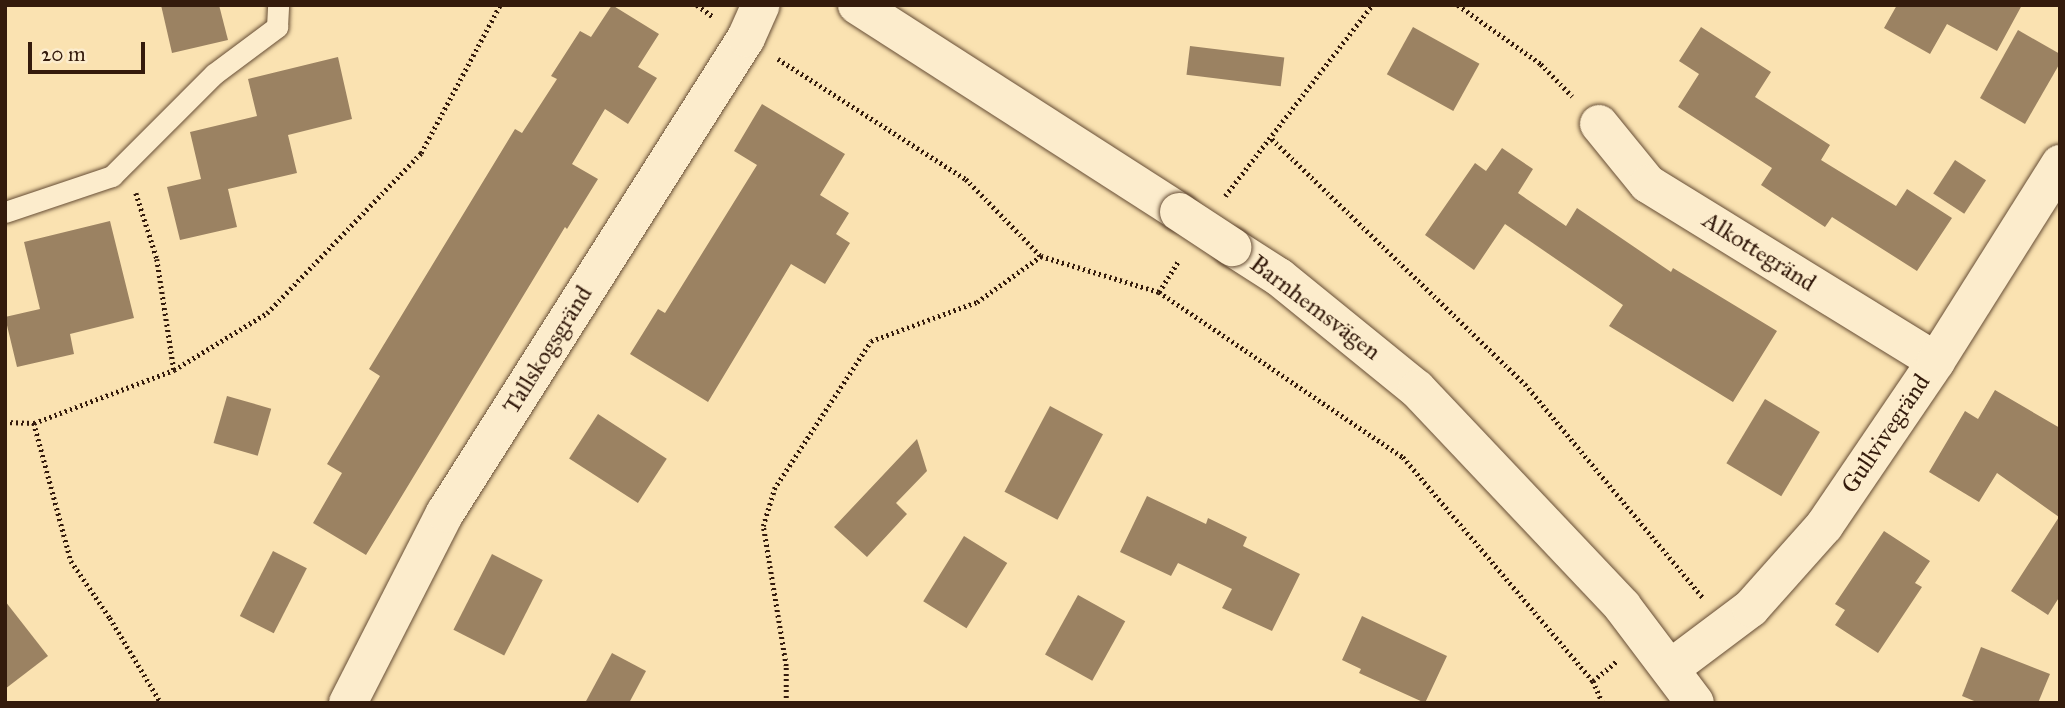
<!DOCTYPE html>
<html>
<head>
<meta charset="utf-8">
<style>
  body { margin:0 }
  #map { position:relative; width:2065px; height:708px; overflow:hidden; background:#fae2b1; font-family:"IM FELL Great Primer",serif }
  div>[style] { position:absolute }
  .building>* { inset:0; background:#9b8262; transform-origin:0 0 }
  .path>* { height:4.5px; margin-top:-2.25px; transform-origin:0; background:repeating-linear-gradient(90deg,#341b0c 0 2px,transparent 0 5.5px) }
  .roads { filter:drop-shadow(0 0 2px #664d35) drop-shadow(0 0 2px #664d35) }
  .service>* { height:21px; margin:-10.5px; padding:0 10.5px; transform-origin:10.5px; border-radius:10.5px; background:#fceccc }
  .minor>* { height:38px; margin:-19px; padding:0 19px; transform-origin:19px; border-radius:19px; background:#fceccc }
  .bridges { filter:drop-shadow(0 0 2px #664d35) drop-shadow(0 0 2px #664d35) }
  .minor-bridge>* { height:38px; margin:-19px; padding:0 19px; transform-origin:19px; border-radius:19px; background:#fceccc }
  span { translate:-50% -50%; white-space:nowrap; text-align:center; line-height:1.15; -webkit-text-stroke:6px #fceccc; paint-order:stroke }
  .street-label { font-size:24px; color:#341b0c }
  .frame { position:absolute; inset:0; border:7px solid #341b0c; pointer-events:none }
  .scale { position:absolute; left:28px; top:42px; width:117px; height:32px; box-sizing:border-box; border:4px solid #341b0c; border-top:0; padding-left:9px; font-size:21px; line-height:24px; white-space:nowrap; color:#341b0c; -webkit-text-stroke:5px #fceccc; paint-order:stroke }
</style>
</head>
<body>
<div id="map">
  <div class="building">
    <div style="clip-path:polygon(161px 5px,219px 5px,228px 40px,172px 53px)"></div>
    <div style="clip-path:polygon(612px 5px,659px 34px,638px 67px,657px 78px,628px 124px,605px 109px,572px 164px,598px 179px,567px 229px,565px 227px,366px 555px,313px 523px,342px 473px,327px 464px,380px 376px,369px 369px,515px 129px,522px 133px,557px 79px,551px 76px,580px 31px,591px 37px)"></div>
    <div style="clip-path:polygon(1897px 5px,2022px 5px,1997px 51px,1947px 24px,1930px 54px,1884px 28px)"></div>
    <div style="left:1413px;top:27px;width:76px;height:54px;rotate:29deg"></div>
    <div style="clip-path:polygon(1701px 27px,1771px 72px,1755px 97px,1830px 145px,1821px 160px,1896px 206px,1907px 189px,1952px 218px,1917px 271px,1832px 217px,1825px 227px,1761px 185px,1772px 168px,1678px 107px,1699px 74px,1679px 61px)"></div>
    <div style="clip-path:polygon(2018px 30px,2060px 54px,2060px 63px,2025px 124px,1980px 98px)"></div>
    <div style="left:1190px;top:46px;width:95px;height:29px;rotate:7deg"></div>
    <div style="clip-path:polygon(338px 57px,352px 119px,288px 135px,297px 173px,228px 189px,237px 227px,180px 240px,167px 187px,201px 179px,190px 132px,257px 116px,248px 79px)"></div>
    <div style="clip-path:polygon(762px 104px,845px 154px,820px 195px,849px 213px,836px 234px,850px 243px,825px 284px,791px 264px,708px 402px,630px 354px,658px 309px,665px 313px,757px 165px,734px 151px)"></div>
    <div style="clip-path:polygon(1502px 148px,1533px 169px,1518px 193px,1566px 226px,1577px 208px,1671px 272px,1673px 268px,1777px 331px,1733px 402px,1609px 326px,1623px 305px,1505px 224px,1474px 270px,1425px 235px,1475px 163px,1486px 171px)"></div>
    <div style="left:1955px;top:160px;width:37px;height:40px;rotate:33deg"></div>
    <div style="clip-path:polygon(110px 221px,134px 318px,70px 334px,74px 354px,17px 367px,5px 317px,40px 309px,24px 242px)"></div>
    <div style="clip-path:polygon(1995px 390px,2060px 428px,2060px 596px,2048px 615px,2011px 591px,2059px 517px,1997px 473px,1979px 502px,1929px 472px,1965px 411px,1978px 419px)"></div>
    <div style="left:227px;top:396px;width:46px;height:49px;rotate:16deg"></div>
    <div style="left:1765px;top:399px;width:64px;height:75px;rotate:31deg"></div>
    <div style="left:1050px;top:406px;width:60px;height:97px;rotate:28deg"></div>
    <div style="left:598px;top:414px;width:82px;height:53px;rotate:33deg"></div>
    <div style="clip-path:polygon(917px 439px,927px 471px,896px 503px,907px 514px,867px 557px,834px 527px)"></div>
    <div style="clip-path:polygon(1147px 496px,1206px 524px,1208px 518px,1247px 537px,1243px 546px,1300px 574px,1272px 631px,1222px 608px,1232px 589px,1178px 563px,1171px 576px,1120px 552px)"></div>
    <div style="clip-path:polygon(1884px 531px,1930px 561px,1915px 583px,1922px 587px,1878px 653px,1835px 625px,1845px 610px,1835px 604px)"></div>
    <div style="left:964px;top:536px;width:51px;height:77px;rotate:32deg"></div>
    <div style="left:273px;top:551px;width:38px;height:73px;rotate:27deg"></div>
    <div style="left:492px;top:554px;width:57px;height:85px;rotate:27deg"></div>
    <div style="left:1078px;top:595px;width:54px;height:68px;rotate:29deg"></div>
    <div style="clip-path:polygon(5px 601px,48px 656px,5px 689px)"></div>
    <div style="clip-path:polygon(1362px 616px,1447px 656px,1425px 703px,1359px 673px,1361px 669px,1342px 660px)"></div>
    <div style="clip-path:polygon(1981px 647px,2050px 674px,2038px 703px,1979px 703px,1962px 696px)"></div>
    <div style="clip-path:polygon(612px 653px,646px 671px,629px 703px,585px 703px)"></div>
  </div>
  <div class="path">
    <div style="left:697px;top:5px;width:19px;rotate:36deg"></div>
    <div style="left:1458px;top:5px;width:102px;rotate:35.4deg"></div>
    <div style="left:1541px;top:64px;width:45px;rotate:45.9deg"></div>
    <div style="left:778px;top:59px;width:223px;rotate:32.6deg"></div>
    <div style="left:966px;top:179px;width:107px;rotate:45.8deg"></div>
    <div style="left:1041px;top:256px;width:123px;rotate:17deg"></div>
    <div style="left:1159px;top:292px;width:38px;rotate:-58deg"></div>
    <div style="left:1272px;top:139px;width:352px;rotate:44.1deg"></div>
    <div style="left:1525px;top:384px;width:278px;rotate:50.2deg"></div>
    <div style="left:136px;top:193px;width:69px;rotate:72.3deg"></div>
    <div style="left:157px;top:259px;width:112px;rotate:81.3deg"></div>
    <div style="left:1225px;top:196px;width:241px;rotate:-52.4deg"></div>
    <div style="left:1159px;top:292px;width:295px;rotate:34.1deg"></div>
    <div style="left:1403px;top:457px;width:294px;rotate:49.7deg"></div>
    <div style="left:1593px;top:681px;width:24px;rotate:66deg"></div>
    <div style="left:5px;top:422px;width:29px;rotate:2deg"></div>
    <div style="left:34px;top:423px;width:143px;rotate:75deg"></div>
    <div style="left:71px;top:561px;width:69px;rotate:55.6deg"></div>
    <div style="left:110px;top:618px;width:99px;rotate:59deg"></div>
    <div style="left:34px;top:423px;width:150px;rotate:-20.7deg"></div>
    <div style="left:174px;top:370px;width:109px;rotate:-31.5deg"></div>
    <div style="left:267px;top:313px;width:222px;rotate:-46.1deg"></div>
    <div style="left:421px;top:153px;width:168px;rotate:-61.9deg"></div>
    <div style="left:1593px;top:681px;width:31px;rotate:-40deg"></div>
    <div style="left:786px;top:703px;width:37px;rotate:-90deg"></div>
    <div style="left:786px;top:666px;width:142px;rotate:-99.3deg"></div>
    <div style="left:763px;top:526px;width:39px;rotate:-73deg"></div>
    <div style="left:774px;top:489px;width:177px;rotate:-56.8deg"></div>
    <div style="left:871px;top:341px;width:113px;rotate:-20.2deg"></div>
    <div style="left:977px;top:302px;width:79px;rotate:-35.7deg"></div>
  </div>
  <div class="roads">
    <div class="service">
      <div style="left:5px;top:212px;width:113px;rotate:-18.6deg"></div>
      <div style="left:112px;top:176px;width:144px;rotate:-45deg"></div>
      <div style="left:214px;top:74px;width:79px;rotate:-36.7deg"></div>
      <div style="left:277px;top:27px;width:22px;rotate:-87deg"></div>
    </div>
    <div class="minor">
      <div style="left:857px;top:5px;width:383px;rotate:32.7deg"></div>
      <div style="left:1599px;top:124px;width:77px;rotate:50.8deg"></div>
      <div style="left:1648px;top:184px;width:338px;rotate:31.6deg"></div>
      <div style="left:1232px;top:247px;width:56px;rotate:32.6deg"></div>
      <div style="left:1279px;top:277px;width:178px;rotate:39.1deg"></div>
      <div style="left:1417px;top:389px;width:299px;rotate:46.6deg"></div>
      <div style="left:1622px;top:606px;width:121px;rotate:53deg"></div>
      <div style="left:1671px;top:668px;width:100px;rotate:-36.9deg"></div>
      <div style="left:1751px;top:608px;width:110px;rotate:-48.3deg"></div>
      <div style="left:1824px;top:526px;width:199px;rotate:-55.8deg"></div>
      <div style="left:1936px;top:361px;width:233px;rotate:-57.8deg"></div>
      <div style="left:348px;top:703px;width:213px;rotate:-63deg"></div>
      <div style="left:445px;top:513px;width:562px;rotate:-57.64deg"></div>
      <div style="left:746px;top:38px;width:36px;rotate:-66deg"></div>
    </div>
  </div>
  <div class="bridges">
    <div class="minor-bridge">
      <div style="left:1179px;top:212px;width:64px;rotate:33.4deg"></div>
    </div>
  </div>
  <div class="street-label">
    <span style="left:1759px;top:252px;rotate:32deg">Alkottegränd</span>
    <span style="left:1315px;top:308px;rotate:37deg">Barnhemsvägen</span>
    <span style="left:548px;top:350px;rotate:-58deg">Tallskogsgränd</span>
    <span style="left:1886px;top:434px;rotate:-56deg">Gullvivegränd</span>
  </div>
  <div class="frame"></div>
  <div class="scale">20 m</div>
</div>
</body>
</html>
